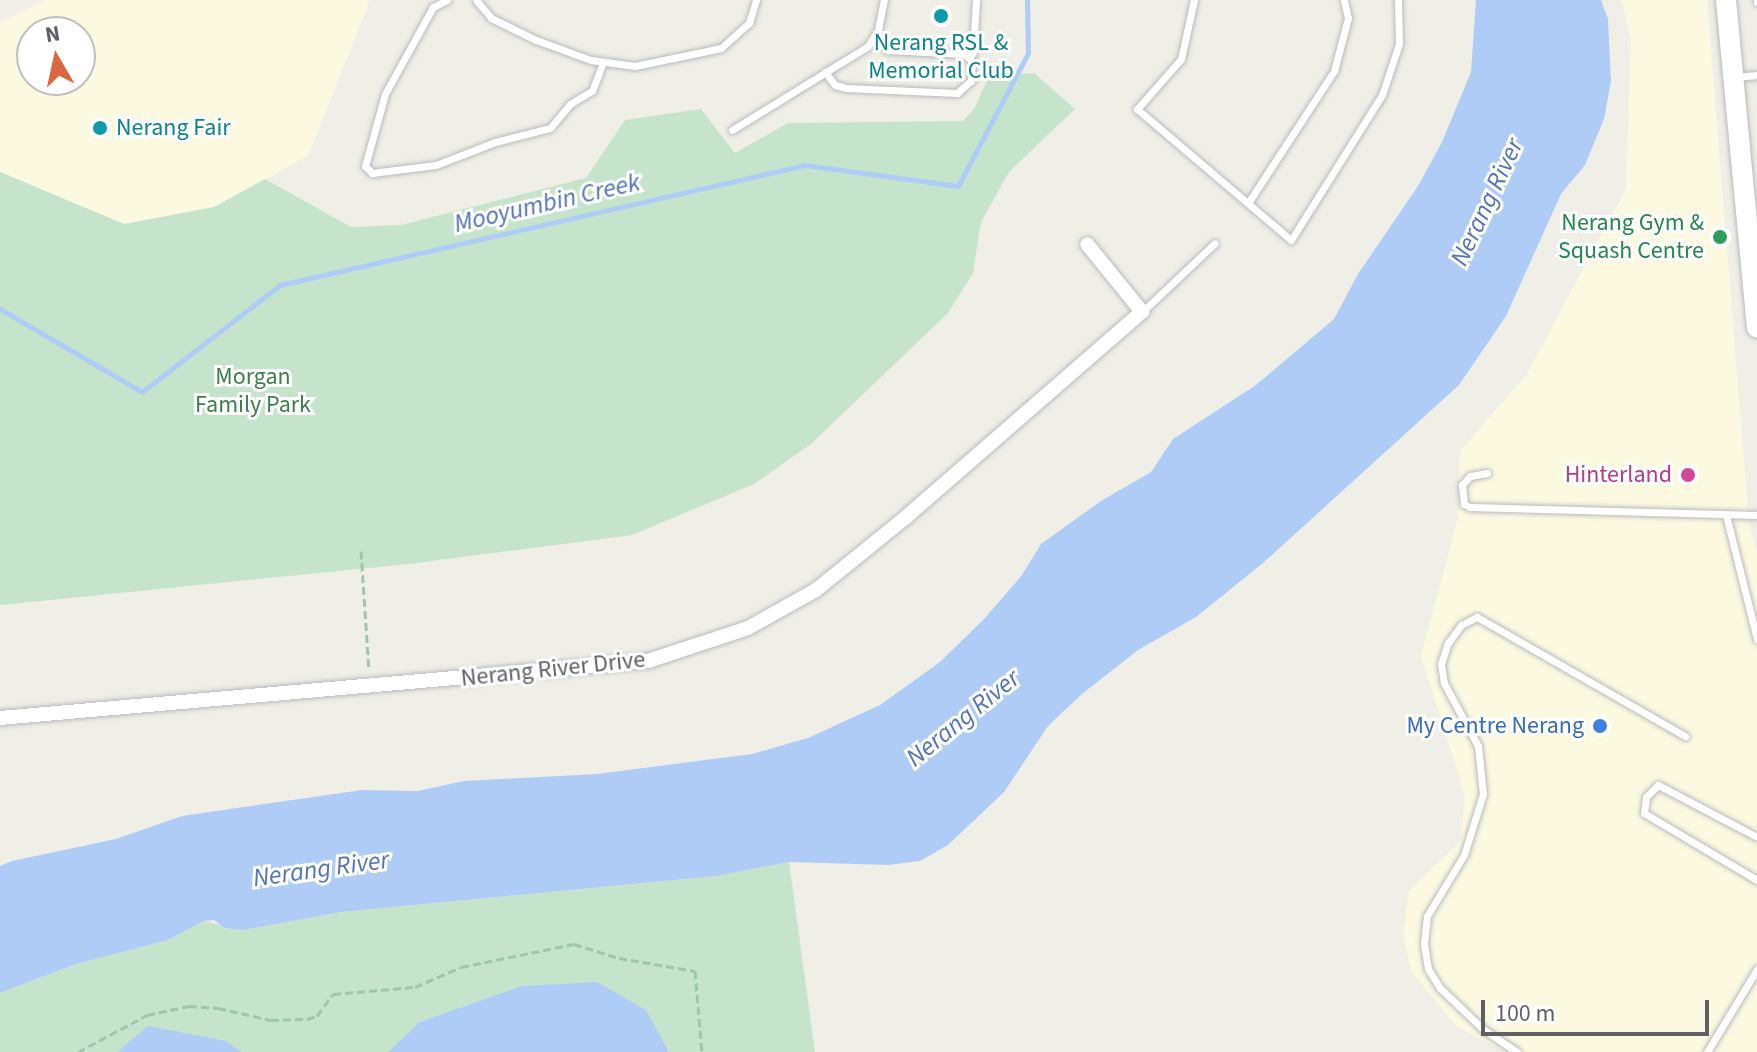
<!DOCTYPE html>
<html>
<head>
<meta charset="utf-8">
<style>
  body { margin:0 }
  #map { position:relative; width:1757px; height:1052px; overflow:hidden; background:#efefe7; font-family:"Source Sans 3",sans-serif }
  div>[style] { position:absolute }
  .commercial>* { inset:0; background:#fbf9e0 }
  .green>* { inset:0; background:#c6e4cb }
  .water>* { inset:0; background:#afccf7 }
  .stream>* { height:5px; margin:-2.5px; padding:0 2.5px; transform-origin:2.5px; border-radius:2.5px; background:#afccf7 }
  .path>* { height:3px; margin-top:-1.5px; transform-origin:0; background:repeating-linear-gradient(90deg,#9fc5b0 0 8px,transparent 0 12px) }
  .roads { filter:drop-shadow(0 0 2px #b9babf) drop-shadow(0 0 2px #b9babf) }
  .service>* { height:7px; margin:-3.5px; padding:0 3.5px; transform-origin:3.5px; border-radius:3.5px; background:#fff }
  .minor>* { height:14px; margin:-7px; padding:0 7px; transform-origin:7px; border-radius:7px; background:#fff }
  .secondary>* { height:20px; margin:-10px; padding:0 10px; transform-origin:10px; border-radius:10px; background:#fff }
  .dots>* { width:22px; height:22px; translate:-50% -50%; box-sizing:border-box; border:4px solid #fff; border-radius:50% }
  span { translate:-50% -50%; white-space:nowrap; text-align:center; line-height:1.15; -webkit-text-stroke:6px #fff; paint-order:stroke }
  .culture-label { font-size:24px; color:#0d838f }
  .left { translate:0 -50%; text-align:left }
  .leisure-label { font-size:24px; color:#27864d }
  .right { translate:-100% -50%; text-align:right }
  .park-label { font-size:24px; color:#3d7f4a }
  .hotel-label { font-size:24px; color:#b23c85 }
  .street-label { font-size:24px; color:#5e6066 }
  .shop-label { font-size:24px; color:#366cbe }
  .water-label { font-size:26px; color:#5374b9; font-style:italic }
  .north { position:absolute; left:16px; top:16px; width:80px; height:80px; box-sizing:border-box; background:#fff; border:2px solid #bfbfc2; border-radius:50%; rotate:351deg; font-size:22px; font-weight:700; line-height:32px; text-align:center; color:#5e6066 }
  .north::after { content:''; display:block; margin:auto; width:28px; height:36px; background:#da6742; clip-path:polygon(50% 0,100% 100%,50% 72%,0 100%) }
  .scale { position:absolute; left:1481px; top:1000px; width:228px; height:36px; box-sizing:border-box; border:4px solid #5e6066; border-top:0; padding-left:10px; font-size:24px; line-height:28px; white-space:nowrap; color:#5e6066; -webkit-text-stroke:6px #fff; paint-order:stroke }
</style>
</head>
<body>
<div id="map">
  <div class="commercial">
    <div style="clip-path:polygon(evenodd,46px 0,370px 0,308px 156px,214px 207px,124px 224px,0 172px,0 23px,46px 0,32px 32px,80px 32px,80px 80px,32px 80px,32px 32px)"></div>
    <div style="clip-path:polygon(1622px 0,1707px 0,1749px 524px,1757px 553px,1757px 1052px,1506px 1052px,1457px 1027px,1411px 971px,1403px 935px,1409px 891px,1461px 840px,1465px 796px,1421px 656px,1458px 518px,1460px 451px,1527px 374px,1626px 189px,1631px 41px)"></div>
  </div>
  <div class="green">
    <div style="clip-path:polygon(1034px 73px,1075px 109px,1009px 172px,981px 222px,973px 273px,948px 313px,811px 444px,754px 484px,632px 535px,409px 564px,0 605px,0 172px,124px 224px,214px 207px,265px 179px,351px 227px,401px 225px,586px 178px,625px 120px,701px 109px,735px 153px,788px 123px,963px 121px,974px 109px,989px 76px)"></div>
    <div style="clip-path:polygon(789px 862px,815px 1052px,0 1052px,0 993px,76px 964px,168px 940px,204px 921px,243px 930px,342px 912px,717px 876px)"></div>
  </div>
  <div class="water">
    <div style="clip-path:polygon(1476px 0,1601px 0,1608px 19px,1611px 81px,1604px 119px,1585px 165px,1561px 194px,1506px 316px,1459px 385px,1263px 563px,1196px 617px,1138px 650px,1082px 694px,1048px 726px,1004px 792px,948px 845px,920px 861px,888px 865px,789px 862px,717px 876px,342px 912px,243px 930px,225px 928px,214px 920px,204px 921px,168px 940px,76px 964px,0 993px,0 866px,12px 861px,116px 839px,182px 816px,362px 790px,418px 791px,464px 781px,597px 774px,752px 754px,808px 738px,880px 705px,940px 662px,984px 619px,1022px 575px,1041px 544px,1101px 501px,1151px 472px,1173px 439px,1256px 385px,1334px 319px,1358px 274px,1418px 186px,1442px 142px,1471px 72px)"></div>
    <div style="clip-path:polygon(597px 982px,646px 1010px,669px 1052px,388px 1052px,420px 1022px,522px 986px)"></div>
    <div style="clip-path:polygon(148px 1026px,226px 1041px,241px 1052px,117px 1052px)"></div>
  </div>
  <div class="stream">
    <div style="left:0;top:309px;width:164px;rotate:30.3deg"></div>
    <div style="left:142px;top:392px;width:175px;rotate:-37.8deg"></div>
    <div style="left:280px;top:285px;width:539px;rotate:-12.88deg"></div>
    <div style="left:805px;top:165px;width:154px;rotate:7.8deg"></div>
    <div style="left:958px;top:186px;width:150px;rotate:-62.2deg"></div>
    <div style="left:1028px;top:53px;width:53px;rotate:-91.1deg"></div>
  </div>
  <div class="path">
    <div style="left:361px;top:551px;width:119px;rotate:86.2deg"></div>
    <div style="left:78px;top:1052px;width:78px;rotate:-28.2deg"></div>
    <div style="left:147px;top:1015px;width:43px;rotate:-12.1deg"></div>
    <div style="left:189px;top:1006px;width:29px;rotate:4deg"></div>
    <div style="left:218px;top:1008px;width:54px;rotate:12.8deg"></div>
    <div style="left:271px;top:1020px;width:36px;rotate:-2deg"></div>
    <div style="left:307px;top:1019px;width:10px;rotate:-17deg"></div>
    <div style="left:317px;top:1016px;width:27px;rotate:-54deg"></div>
    <div style="left:333px;top:994px;width:82px;rotate:-4.9deg"></div>
    <div style="left:415px;top:987px;width:50px;rotate:-23.5deg"></div>
    <div style="left:461px;top:967px;width:115px;rotate:-11.5deg"></div>
    <div style="left:574px;top:944px;width:47px;rotate:17.3deg"></div>
    <div style="left:619px;top:958px;width:77px;rotate:9.7deg"></div>
    <div style="left:695px;top:971px;width:81px;rotate:85.1deg"></div>
  </div>
  <div class="roads">
    <div class="service">
      <div style="left:447px;top:0;width:16px;rotate:153deg"></div>
      <div style="left:433px;top:7px;width:99px;rotate:118.9deg"></div>
      <div style="left:385px;top:94px;width:75px;rotate:105.5deg"></div>
      <div style="left:365px;top:166px;width:10px;rotate:45deg"></div>
      <div style="left:372px;top:173px;width:64px;rotate:-7.1deg"></div>
      <div style="left:436px;top:165px;width:63px;rotate:-21.3deg"></div>
      <div style="left:495px;top:142px;width:57px;rotate:-14.3deg"></div>
      <div style="left:550px;top:128px;width:31px;rotate:-50deg"></div>
      <div style="left:570px;top:104px;width:26px;rotate:-31deg"></div>
      <div style="left:592px;top:91px;width:30px;rotate:-69deg"></div>
      <div style="left:476px;top:0;width:23px;rotate:50deg"></div>
      <div style="left:491px;top:18px;width:50px;rotate:26.1deg"></div>
      <div style="left:536px;top:40px;width:59px;rotate:20deg"></div>
      <div style="left:591px;top:60px;width:44px;rotate:7.8deg"></div>
      <div style="left:635px;top:66px;width:88px;rotate:-11.8deg"></div>
      <div style="left:721px;top:48px;width:38px;rotate:-42deg"></div>
      <div style="left:749px;top:23px;width:24px;rotate:-73deg"></div>
      <div style="left:1194px;top:0;width:60px;rotate:102.4deg"></div>
      <div style="left:1181px;top:59px;width:67px;rotate:131.3deg"></div>
      <div style="left:1137px;top:109px;width:202px;rotate:40.4deg"></div>
      <div style="left:1291px;top:240px;width:171px;rotate:-57.9deg"></div>
      <div style="left:1382px;top:95px;width:54px;rotate:-71.6deg"></div>
      <div style="left:1399px;top:44px;width:44px;rotate:-91.3deg"></div>
      <div style="left:1757px;top:0;width:2px;rotate:90deg"></div>
      <div style="left:970px;top:57px;width:6px;rotate:-59deg"></div>
      <div style="left:973px;top:52px;width:52px;rotate:-86.7deg"></div>
      <div style="left:825px;top:72px;width:16px;rotate:52deg"></div>
      <div style="left:835px;top:85px;width:11px;rotate:15deg"></div>
      <div style="left:846px;top:88px;width:111px;rotate:2.6deg"></div>
      <div style="left:957px;top:93px;width:18px;rotate:-41deg"></div>
      <div style="left:971px;top:81px;width:19px;rotate:-87deg"></div>
      <div style="left:972px;top:62px;width:11px;rotate:-131deg"></div>
      <div style="left:965px;top:54px;width:77px;rotate:-177deg"></div>
      <div style="left:888px;top:50px;width:17px;rotate:-144deg"></div>
      <div style="left:1735px;top:77px;width:22px;rotate:-5deg"></div>
      <div style="left:732px;top:130px;width:160px;rotate:-31.7deg"></div>
      <div style="left:868px;top:46px;width:19px;rotate:-58deg"></div>
      <div style="left:878px;top:30px;width:31px;rotate:-79deg"></div>
      <div style="left:1248px;top:203px;width:158px;rotate:-56.9deg"></div>
      <div style="left:1334px;top:71px;width:55px;rotate:-75.2deg"></div>
      <div style="left:1348px;top:18px;width:18px;rotate:-103deg"></div>
      <div style="left:1142px;top:312px;width:100px;rotate:-43.4deg"></div>
      <div style="left:1487px;top:473px;width:17px;rotate:170deg"></div>
      <div style="left:1470px;top:476px;width:12px;rotate:132deg"></div>
      <div style="left:1462px;top:485px;width:19px;rotate:84deg"></div>
      <div style="left:1464px;top:504px;width:7px;rotate:27deg"></div>
      <div style="left:1470px;top:507px;width:287px;rotate:1.6deg"></div>
      <div style="left:1726px;top:515px;width:128px;rotate:76deg"></div>
      <div style="left:1757px;top:837px;width:112px;rotate:-152.3deg"></div>
      <div style="left:1658px;top:785px;width:17px;rotate:135deg"></div>
      <div style="left:1646px;top:797px;width:16px;rotate:97deg"></div>
      <div style="left:1644px;top:813px;width:131px;rotate:30.7deg"></div>
      <div style="left:1517px;top:1052px;width:40px;rotate:-146deg"></div>
      <div style="left:1484px;top:1030px;width:61px;rotate:-136.3deg"></div>
      <div style="left:1440px;top:988px;width:22px;rotate:-122deg"></div>
      <div style="left:1428px;top:969px;width:25px;rotate:-99deg"></div>
      <div style="left:1424px;top:944px;width:28px;rotate:-84deg"></div>
      <div style="left:1427px;top:916px;width:71px;rotate:-58.8deg"></div>
      <div style="left:1464px;top:855px;width:64px;rotate:-72.7deg"></div>
      <div style="left:1483px;top:794px;width:48px;rotate:-95.9deg"></div>
      <div style="left:1478px;top:746px;width:72px;rotate:-118.4deg"></div>
      <div style="left:1444px;top:683px;width:19px;rotate:-99deg"></div>
      <div style="left:1441px;top:664px;width:22px;rotate:-72deg"></div>
      <div style="left:1448px;top:643px;width:22px;rotate:-54deg"></div>
      <div style="left:1461px;top:625px;width:18px;rotate:-27deg"></div>
      <div style="left:1477px;top:617px;width:240px;rotate:29.8deg"></div>
      <div style="left:1707px;top:1052px;width:97px;rotate:-58.9deg"></div>
    </div>
    <div class="minor">
      <div style="left:0;top:718px;width:651px;rotate:-5.03deg"></div>
      <div style="left:648px;top:661px;width:105px;rotate:-18.3deg"></div>
      <div style="left:748px;top:628px;width:78px;rotate:-29.2deg"></div>
      <div style="left:816px;top:590px;width:116px;rotate:-39deg"></div>
      <div style="left:906px;top:517px;width:313px;rotate:-41deg"></div>
      <div style="left:1142px;top:312px;width:87px;rotate:-129deg"></div>
    </div>
    <div class="secondary">
      <div style="left:1726px;top:0;width:329px;rotate:84.6deg"></div>
    </div>
  </div>
  <div class="dots">
    <div style="left:941px;top:16px;background:#0f9aa8"></div>
    <div style="left:100px;top:128px;background:#0f9aa8"></div>
    <div style="left:1720px;top:237px;background:#2e9e5b"></div>
    <div style="left:1688px;top:475px;background:#d1479c"></div>
    <div style="left:1600px;top:726px;background:#3f7fe0"></div>
  </div>
  <div class="culture-label">
    <span style="left:941px;top:57px">Nerang RSL &amp;<br>Memorial Club</span>
    <span class="left" style="left:116px;top:128px">Nerang Fair</span>
  </div>
  <div class="leisure-label">
    <span class="right" style="left:1704px;top:237px">Nerang Gym &amp;<br>Squash Centre</span>
  </div>
  <div class="park-label">
    <span style="left:253px;top:391px">Morgan<br>Family Park</span>
  </div>
  <div class="hotel-label">
    <span class="right" style="left:1672px;top:475px">Hinterland</span>
  </div>
  <div class="street-label">
    <span style="left:553px;top:669px;rotate:-6deg">Nerang River Drive</span>
  </div>
  <div class="shop-label">
    <span class="right" style="left:1584px;top:726px">My Centre Nerang</span>
  </div>
  <div class="water-label">
    <span style="left:1487px;top:202px;rotate:-65deg">Nerang River</span>
    <span style="left:547px;top:203px;rotate:-13deg">Mooyumbin Creek</span>
    <span style="left:963px;top:718px;rotate:-39deg">Nerang River</span>
    <span style="left:321px;top:869px;rotate:-8deg">Nerang River</span>
  </div>
  <div class="north">N</div>
  <div class="scale">100 m</div>
</div>
</body>
</html>
